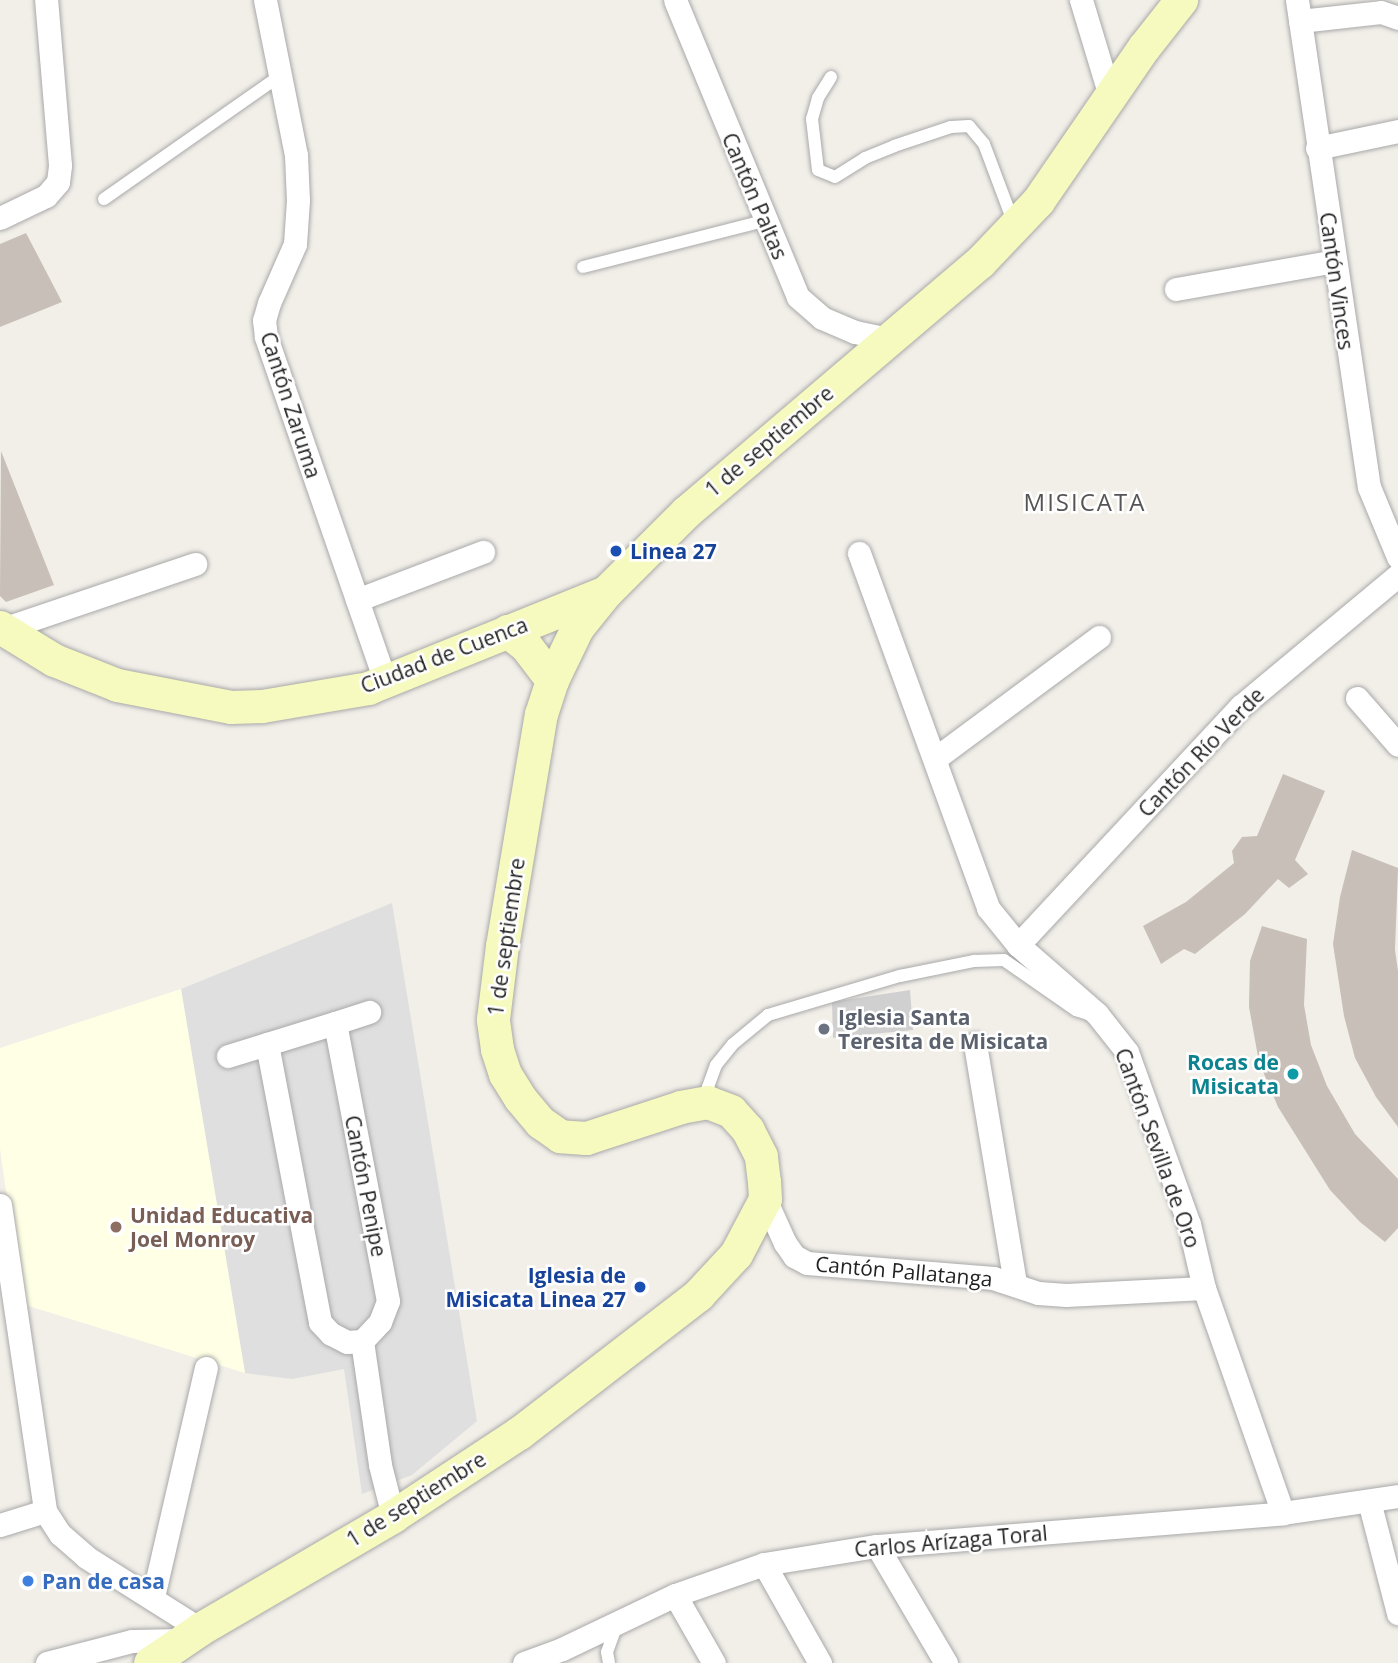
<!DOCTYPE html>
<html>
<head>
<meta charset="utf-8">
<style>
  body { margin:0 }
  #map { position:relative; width:1398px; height:1663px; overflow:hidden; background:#f2efe9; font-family:"Open Sans",sans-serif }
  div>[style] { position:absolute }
  .residential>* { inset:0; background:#e0dfdf }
  .education>* { inset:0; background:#ffffe5 }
  .religious>* { inset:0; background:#d0d0d0 }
  .building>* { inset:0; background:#c7bfb8 }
  .roads { filter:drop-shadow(0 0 2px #a9a9a9) drop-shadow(0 0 2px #a9a9a9) }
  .lane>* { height:12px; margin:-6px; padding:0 6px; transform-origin:6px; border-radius:6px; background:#fff }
  .street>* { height:23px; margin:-11.5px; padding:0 11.5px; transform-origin:11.5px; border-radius:11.5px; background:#fff }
  .secondary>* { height:33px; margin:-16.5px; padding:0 16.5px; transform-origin:16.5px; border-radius:16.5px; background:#f7fabf }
  .dots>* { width:19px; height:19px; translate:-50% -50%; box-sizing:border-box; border:4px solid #fff; border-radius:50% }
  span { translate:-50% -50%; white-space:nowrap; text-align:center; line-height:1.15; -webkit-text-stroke:5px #fff; paint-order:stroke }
  .street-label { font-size:21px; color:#222 }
  .transit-label { font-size:21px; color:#164399; font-weight:700 }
  .left { translate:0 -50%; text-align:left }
  .right { translate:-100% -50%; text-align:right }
  .worship-label { font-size:21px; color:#5b616d; font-weight:700 }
  .culture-label { font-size:21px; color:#0d838f; font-weight:700 }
  .education-label { font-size:21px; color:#785e54; font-weight:700 }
  .shop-label { font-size:21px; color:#366cbe; font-weight:700 }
  .quarter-label { font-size:24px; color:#555; letter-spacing:2px }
</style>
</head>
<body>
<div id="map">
  <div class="residential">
    <div style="clip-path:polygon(392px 903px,477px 1421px,412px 1475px,362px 1494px,344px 1369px,292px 1379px,245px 1373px,181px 989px)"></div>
  </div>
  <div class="education">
    <div style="clip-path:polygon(181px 989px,245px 1373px,22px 1304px,0 1149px,0 1048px)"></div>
  </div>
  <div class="religious">
    <div style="clip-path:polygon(910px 990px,913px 1030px,833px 1038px,832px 1002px)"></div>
  </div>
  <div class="building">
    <div style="clip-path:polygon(26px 233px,62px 302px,0 327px,0 244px)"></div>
    <div style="clip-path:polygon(1px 451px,54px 585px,6px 602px,0 596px)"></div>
    <div style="clip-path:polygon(1283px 774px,1325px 791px,1295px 860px,1308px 874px,1289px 888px,1278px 879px,1245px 914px,1195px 954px,1184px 949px,1161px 964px,1143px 926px,1186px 902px,1234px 863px,1232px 851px,1242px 837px,1257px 836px)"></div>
    <div style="clip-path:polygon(1352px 850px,1398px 868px,1395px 950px,1398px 971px,1398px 1127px,1376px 1097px,1355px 1058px,1344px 1016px,1333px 944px,1340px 897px)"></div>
    <div style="clip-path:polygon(1262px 926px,1307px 939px,1304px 1005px,1311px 1045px,1327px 1086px,1355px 1134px,1398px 1179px,1398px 1228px,1385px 1242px,1360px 1222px,1330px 1190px,1278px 1107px,1259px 1062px,1249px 1007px,1250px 961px)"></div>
  </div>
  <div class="roads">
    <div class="lane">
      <div style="left:831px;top:77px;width:25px;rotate:122deg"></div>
      <div style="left:818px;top:98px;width:22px;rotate:106deg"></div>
      <div style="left:812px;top:119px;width:51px;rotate:83.3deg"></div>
      <div style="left:818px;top:170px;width:18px;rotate:22deg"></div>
      <div style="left:835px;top:177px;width:36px;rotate:-32deg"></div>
      <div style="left:865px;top:158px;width:31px;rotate:-22deg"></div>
      <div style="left:894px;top:146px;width:60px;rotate:-18.4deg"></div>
      <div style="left:951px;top:127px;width:18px;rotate:-3deg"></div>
      <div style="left:969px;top:126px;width:23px;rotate:50deg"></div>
      <div style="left:984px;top:144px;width:85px;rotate:69.4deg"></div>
      <div style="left:104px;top:199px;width:216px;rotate:-35deg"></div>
      <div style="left:583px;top:267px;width:187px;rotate:-14.3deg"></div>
      <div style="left:708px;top:1102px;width:15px;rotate:-90deg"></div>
      <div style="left:708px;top:1087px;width:23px;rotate:-70deg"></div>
      <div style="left:716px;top:1065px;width:27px;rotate:-51deg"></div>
      <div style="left:733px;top:1044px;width:45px;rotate:-39.6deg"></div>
      <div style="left:768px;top:1015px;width:138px;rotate:-16.5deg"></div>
      <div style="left:900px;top:976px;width:76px;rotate:-11.5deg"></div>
      <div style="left:974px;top:961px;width:30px;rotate:-2deg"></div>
      <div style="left:1004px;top:960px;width:88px;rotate:34.8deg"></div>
      <div style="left:1076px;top:1010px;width:16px;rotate:18deg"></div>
      <div style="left:609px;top:1663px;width:11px;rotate:-100deg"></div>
      <div style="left:607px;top:1652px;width:30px;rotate:-70deg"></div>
    </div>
    <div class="street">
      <div style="left:265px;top:0;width:158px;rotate:78.7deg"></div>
      <div style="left:296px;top:155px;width:45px;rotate:87.5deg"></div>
      <div style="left:298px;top:200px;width:44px;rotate:93.9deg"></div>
      <div style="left:295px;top:244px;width:64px;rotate:113.8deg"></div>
      <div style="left:269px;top:303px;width:18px;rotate:106deg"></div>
      <div style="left:264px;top:320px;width:17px;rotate:83deg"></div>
      <div style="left:266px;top:337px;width:364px;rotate:70.9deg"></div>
      <div style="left:675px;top:0;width:321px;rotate:67.5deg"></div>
      <div style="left:798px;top:297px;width:32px;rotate:41deg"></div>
      <div style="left:822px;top:318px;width:36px;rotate:23deg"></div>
      <div style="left:855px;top:332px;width:34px;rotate:12deg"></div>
      <div style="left:1081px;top:0;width:100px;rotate:73.2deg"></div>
      <div style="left:1297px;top:0;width:492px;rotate:81.6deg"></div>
      <div style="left:1369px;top:487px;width:76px;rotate:67.5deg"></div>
      <div style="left:1300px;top:21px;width:81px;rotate:-6.3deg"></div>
      <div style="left:1381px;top:12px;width:18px;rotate:19deg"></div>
      <div style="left:1317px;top:148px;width:83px;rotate:-11.9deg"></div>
      <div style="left:0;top:218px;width:51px;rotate:-25.6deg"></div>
      <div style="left:46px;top:196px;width:18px;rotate:-49deg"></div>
      <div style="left:58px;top:182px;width:17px;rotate:-83deg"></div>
      <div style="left:60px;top:165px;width:166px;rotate:-94.8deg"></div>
      <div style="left:1176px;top:289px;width:160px;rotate:-10deg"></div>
      <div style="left:859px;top:553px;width:378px;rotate:70deg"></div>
      <div style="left:988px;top:908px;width:48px;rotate:51deg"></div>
      <div style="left:1018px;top:945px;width:105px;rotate:41.1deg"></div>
      <div style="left:1097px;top:1014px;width:48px;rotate:51.7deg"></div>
      <div style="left:1127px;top:1052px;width:183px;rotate:70.2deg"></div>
      <div style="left:1189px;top:1224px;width:66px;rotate:76.8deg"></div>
      <div style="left:1204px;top:1288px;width:238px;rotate:70.7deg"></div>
      <div style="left:357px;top:600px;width:135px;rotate:-20.9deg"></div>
      <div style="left:3px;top:629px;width:203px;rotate:-18.7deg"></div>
      <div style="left:1357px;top:698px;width:62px;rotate:48.9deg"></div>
      <div style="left:936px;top:758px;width:203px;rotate:-36.6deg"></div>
      <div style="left:1018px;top:945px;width:327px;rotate:-47deg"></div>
      <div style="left:1241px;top:706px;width:204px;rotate:-39.8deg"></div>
      <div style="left:335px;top:1023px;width:283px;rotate:79.2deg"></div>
      <div style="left:388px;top:1301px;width:22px;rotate:111deg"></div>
      <div style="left:380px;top:1322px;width:26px;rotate:133deg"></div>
      <div style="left:362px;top:1341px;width:15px;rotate:176deg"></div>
      <div style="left:347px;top:1342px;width:18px;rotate:-153deg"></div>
      <div style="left:331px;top:1334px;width:16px;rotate:-133deg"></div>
      <div style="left:320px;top:1322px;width:283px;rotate:-100.8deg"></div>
      <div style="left:267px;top:1044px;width:71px;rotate:-17.2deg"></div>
      <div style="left:335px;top:1023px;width:36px;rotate:-18deg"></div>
      <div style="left:975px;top:1044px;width:243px;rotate:80.5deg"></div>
      <div style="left:228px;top:1056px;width:41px;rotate:-17.1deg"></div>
      <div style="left:765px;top:1199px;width:48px;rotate:65.6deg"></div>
      <div style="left:785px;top:1243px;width:16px;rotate:55deg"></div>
      <div style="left:794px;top:1256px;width:15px;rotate:28deg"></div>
      <div style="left:807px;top:1263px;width:187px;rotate:4.6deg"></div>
      <div style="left:993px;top:1278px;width:47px;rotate:18.4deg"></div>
      <div style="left:1038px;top:1293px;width:28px;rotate:4deg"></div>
      <div style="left:1066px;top:1295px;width:138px;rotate:-2.9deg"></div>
      <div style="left:0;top:1205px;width:309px;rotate:81.6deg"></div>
      <div style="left:45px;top:1511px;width:27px;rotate:57deg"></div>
      <div style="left:60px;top:1534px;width:35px;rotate:41deg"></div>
      <div style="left:86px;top:1557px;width:135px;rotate:32.3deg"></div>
      <div style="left:362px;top:1341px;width:125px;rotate:81.7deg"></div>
      <div style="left:380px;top:1465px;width:53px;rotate:75.7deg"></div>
      <div style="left:1369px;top:1501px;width:116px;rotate:75.5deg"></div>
      <div style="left:0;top:1525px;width:47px;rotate:-17.3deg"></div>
      <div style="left:877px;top:1546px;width:136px;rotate:59.5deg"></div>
      <div style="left:764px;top:1564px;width:114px;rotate:60.5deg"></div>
      <div style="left:675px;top:1595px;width:78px;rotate:60.2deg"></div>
      <div style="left:153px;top:1597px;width:235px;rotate:-77deg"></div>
      <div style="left:47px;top:1663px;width:88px;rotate:-14.5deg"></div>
      <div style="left:132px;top:1641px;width:53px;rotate:-1.1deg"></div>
      <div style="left:524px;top:1663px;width:40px;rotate:-20.2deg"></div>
      <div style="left:562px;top:1649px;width:125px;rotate:-25.5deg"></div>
      <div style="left:675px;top:1595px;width:94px;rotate:-19.2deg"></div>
      <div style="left:764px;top:1564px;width:114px;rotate:-9.1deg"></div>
      <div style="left:877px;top:1546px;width:407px;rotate:-4.6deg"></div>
      <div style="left:1283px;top:1513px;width:116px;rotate:-8.4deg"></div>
    </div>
    <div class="secondary">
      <div style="left:0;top:627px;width:63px;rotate:31.4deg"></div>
      <div style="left:54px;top:660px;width:68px;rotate:21.6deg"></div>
      <div style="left:117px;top:685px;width:116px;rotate:10.9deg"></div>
      <div style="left:231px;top:707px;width:31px;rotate:-2deg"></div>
      <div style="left:262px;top:706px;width:108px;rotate:-9.6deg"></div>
      <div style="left:368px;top:688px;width:253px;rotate:-22deg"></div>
      <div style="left:507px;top:631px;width:24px;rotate:38deg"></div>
      <div style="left:526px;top:646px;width:43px;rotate:52.6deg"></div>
      <div style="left:150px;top:1663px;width:60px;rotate:-34.2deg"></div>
      <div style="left:200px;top:1629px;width:224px;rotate:-30.3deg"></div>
      <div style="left:393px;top:1516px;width:151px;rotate:-33.4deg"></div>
      <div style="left:519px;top:1433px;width:226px;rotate:-37.6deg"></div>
      <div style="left:698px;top:1295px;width:56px;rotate:-47.2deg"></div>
      <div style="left:736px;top:1254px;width:62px;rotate:-62.2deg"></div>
      <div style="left:765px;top:1199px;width:17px;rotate:-93deg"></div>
      <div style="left:764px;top:1182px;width:26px;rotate:-97deg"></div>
      <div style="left:761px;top:1156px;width:29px;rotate:-117deg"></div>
      <div style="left:748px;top:1130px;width:25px;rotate:-132deg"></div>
      <div style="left:731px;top:1111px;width:25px;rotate:-159deg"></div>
      <div style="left:708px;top:1102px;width:27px;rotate:170deg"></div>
      <div style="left:681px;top:1107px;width:100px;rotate:161.9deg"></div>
      <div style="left:586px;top:1138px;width:26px;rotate:-176deg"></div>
      <div style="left:560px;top:1136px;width:24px;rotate:-145deg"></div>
      <div style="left:540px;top:1122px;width:31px;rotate:-130deg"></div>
      <div style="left:520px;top:1098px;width:28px;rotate:-122deg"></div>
      <div style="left:505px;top:1074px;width:26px;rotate:-108deg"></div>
      <div style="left:497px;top:1049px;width:30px;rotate:-98deg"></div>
      <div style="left:493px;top:1019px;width:74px;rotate:-83deg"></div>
      <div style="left:502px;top:946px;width:235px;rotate:-80.5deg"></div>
      <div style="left:541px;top:714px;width:36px;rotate:-72deg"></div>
      <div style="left:552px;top:680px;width:58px;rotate:-64.3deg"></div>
      <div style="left:577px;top:628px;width:46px;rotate:-51.1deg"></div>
      <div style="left:606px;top:592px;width:113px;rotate:-45deg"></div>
      <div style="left:686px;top:512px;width:386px;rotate:-40.4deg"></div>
      <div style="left:980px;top:262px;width:84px;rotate:-46.4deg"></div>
      <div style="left:1038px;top:201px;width:187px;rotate:-55.5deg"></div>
      <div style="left:1144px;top:47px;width:60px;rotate:-51.8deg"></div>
    </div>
  </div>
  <div class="dots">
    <div style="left:616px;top:551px;background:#1a4fb4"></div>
    <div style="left:824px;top:1029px;background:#6b7280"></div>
    <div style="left:1293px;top:1074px;background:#0f9aa8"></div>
    <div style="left:116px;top:1227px;background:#8d6e63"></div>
    <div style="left:640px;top:1287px;background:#1a4fb4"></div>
    <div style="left:28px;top:1581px;background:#3f7fe0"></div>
  </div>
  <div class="street-label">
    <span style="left:755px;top:196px;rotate:67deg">Cantón Paltas</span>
    <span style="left:1337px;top:281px;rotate:82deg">Cantón Vinces</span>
    <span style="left:291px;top:405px;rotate:72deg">Cantón Zaruma</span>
    <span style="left:769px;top:441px;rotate:-40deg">1 de septiembre</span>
    <span style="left:444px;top:655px;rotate:-21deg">Ciudad de Cuenca</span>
    <span style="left:1201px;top:752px;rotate:-46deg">Cantón Río Verde</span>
    <span style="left:506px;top:937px;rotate:-82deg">1 de septiembre</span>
    <span style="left:1158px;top:1148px;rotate:70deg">Cantón Sevilla de Oro</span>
    <span style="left:366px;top:1186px;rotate:79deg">Cantón Penipe</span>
    <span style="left:904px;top:1271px;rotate:5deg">Cantón Pallatanga</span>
    <span style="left:416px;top:1499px;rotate:-32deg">1 de septiembre</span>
    <span style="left:951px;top:1541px;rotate:-5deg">Carlos Arízaga Toral</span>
  </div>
  <div class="transit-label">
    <span class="left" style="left:630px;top:551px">Linea 27</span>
    <span class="right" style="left:626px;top:1287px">Iglesia de<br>Misicata Linea 27</span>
  </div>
  <div class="worship-label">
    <span class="left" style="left:838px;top:1029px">Iglesia Santa<br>Teresita de Misicata</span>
  </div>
  <div class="culture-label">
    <span class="right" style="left:1279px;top:1074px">Rocas de<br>Misicata</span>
  </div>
  <div class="education-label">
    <span class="left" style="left:130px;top:1227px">Unidad Educativa<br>Joel Monroy</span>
  </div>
  <div class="shop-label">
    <span class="left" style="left:42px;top:1581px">Pan de casa</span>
  </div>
  <div class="quarter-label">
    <span style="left:1085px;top:502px">MISICATA</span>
  </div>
</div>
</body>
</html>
